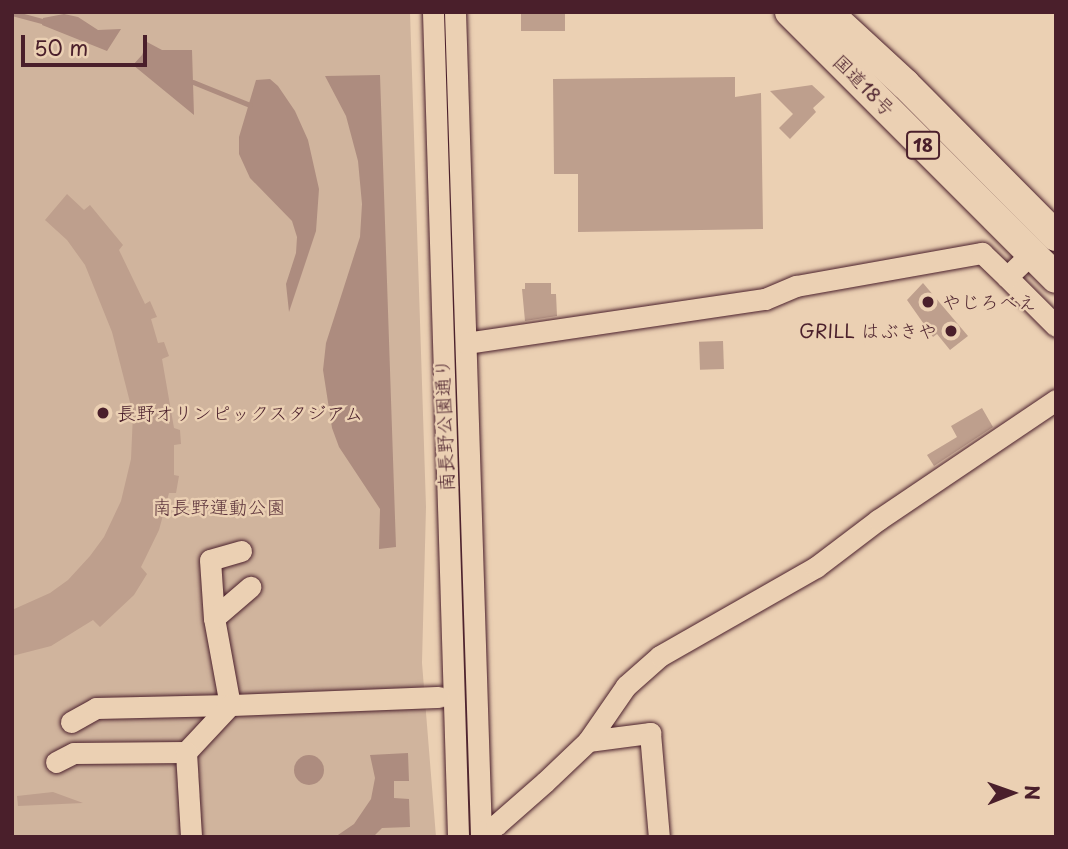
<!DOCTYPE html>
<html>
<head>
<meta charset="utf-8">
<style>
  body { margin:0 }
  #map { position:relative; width:1068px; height:849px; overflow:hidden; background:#ebd0b3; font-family:"Playpen Sans","Klee One",sans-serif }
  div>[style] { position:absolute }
  .green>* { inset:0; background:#d0b49d }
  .water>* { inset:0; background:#ad8c7f }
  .round { border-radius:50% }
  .stream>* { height:5px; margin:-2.5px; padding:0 2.5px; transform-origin:2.5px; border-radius:2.5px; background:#ad8c7f }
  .building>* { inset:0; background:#be9f8d; transform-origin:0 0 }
  .roads { filter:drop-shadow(0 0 2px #4a1f2b) drop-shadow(0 0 2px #4a1f2b) }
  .minor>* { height:21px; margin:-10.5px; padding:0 10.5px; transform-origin:10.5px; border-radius:10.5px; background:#ebd0b3 }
  .highway>* { height:30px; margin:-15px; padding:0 15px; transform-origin:15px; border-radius:15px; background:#ebd0b3 }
  .dots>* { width:19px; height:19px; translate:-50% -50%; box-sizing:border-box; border:4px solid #ebd0b3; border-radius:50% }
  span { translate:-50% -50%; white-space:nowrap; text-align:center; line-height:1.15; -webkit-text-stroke:5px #ebd0b3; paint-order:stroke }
  .shield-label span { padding:2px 5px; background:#ebd0b3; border:2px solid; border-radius:5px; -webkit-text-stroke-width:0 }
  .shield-label { font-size:18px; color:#4a1f2b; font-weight:700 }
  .street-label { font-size:19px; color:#4a1f2b }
  .poi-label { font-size:19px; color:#4a1f2b }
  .left { translate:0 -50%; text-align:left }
  .right { translate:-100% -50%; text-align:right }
  .park-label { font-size:19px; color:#5e353c }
  .frame { position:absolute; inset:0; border:14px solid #4a1f2b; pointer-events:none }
  .north { position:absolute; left:977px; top:758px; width:70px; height:70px; -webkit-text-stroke:5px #ebd0b3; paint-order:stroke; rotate:89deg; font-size:19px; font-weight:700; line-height:28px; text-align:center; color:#4a1f2b }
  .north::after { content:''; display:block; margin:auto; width:24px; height:32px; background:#4a1f2b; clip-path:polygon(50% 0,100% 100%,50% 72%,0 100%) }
  .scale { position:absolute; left:21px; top:35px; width:126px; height:32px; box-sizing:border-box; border:4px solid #4a1f2b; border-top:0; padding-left:9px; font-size:21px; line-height:24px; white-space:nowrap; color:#4a1f2b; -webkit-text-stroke:5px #ebd0b3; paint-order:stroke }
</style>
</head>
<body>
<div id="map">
  <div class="green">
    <div style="clip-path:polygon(12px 12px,410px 12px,426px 507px,422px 663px,436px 837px,12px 837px)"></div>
  </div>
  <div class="water">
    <div style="clip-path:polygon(64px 14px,78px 17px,98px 30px,121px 29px,107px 51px,42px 25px,43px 18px)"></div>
    <div style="clip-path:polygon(147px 42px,162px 50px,192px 50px,194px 115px,133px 65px,142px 55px)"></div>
    <div style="clip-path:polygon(380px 75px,396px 547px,379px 549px,380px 509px,339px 447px,332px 428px,323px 370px,326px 343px,360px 237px,362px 204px,358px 161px,346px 116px,325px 76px)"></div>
    <div style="clip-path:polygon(270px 79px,278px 86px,295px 111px,308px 140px,319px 189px,316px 231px,289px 312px,286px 284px,296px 253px,297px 237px,292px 221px,250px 178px,239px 154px,239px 137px,256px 80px)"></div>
    <div style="clip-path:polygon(408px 753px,409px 781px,394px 781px,394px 798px,409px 799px,410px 827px,382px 828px,373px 837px,335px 837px,354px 824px,371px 799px,375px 778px,370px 755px)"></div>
    <div class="round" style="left:294px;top:755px;width:30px;height:30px"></div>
  </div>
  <div class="stream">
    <div style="left:12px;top:13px;width:31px;rotate:15deg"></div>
    <div style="left:193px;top:82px;width:61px;rotate:22deg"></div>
  </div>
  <div class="building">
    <div style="left:521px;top:12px;width:44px;height:19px"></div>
    <div style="clip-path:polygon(735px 77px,735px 97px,761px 93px,763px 229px,578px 232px,578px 174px,554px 174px,553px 79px)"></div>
    <div style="clip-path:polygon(812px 85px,825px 97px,813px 108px,816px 112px,790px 139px,779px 128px,793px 114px,770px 91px)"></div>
    <div style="clip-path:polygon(67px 194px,84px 210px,90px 205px,123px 245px,119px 250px,145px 304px,150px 301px,157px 317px,151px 319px,158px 343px,164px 342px,169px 356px,162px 359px,174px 428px,180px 430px,181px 444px,174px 445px,174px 475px,179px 476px,176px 493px,169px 493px,159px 530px,141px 567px,147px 574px,134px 595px,100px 627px,93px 620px,51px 646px,12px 656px,12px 610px,50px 593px,68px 580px,90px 556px,104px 537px,121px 501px,131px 459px,133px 414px,112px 332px,85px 265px,67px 240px,45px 220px)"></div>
    <div style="clip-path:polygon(525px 283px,551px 283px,551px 294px,556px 294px,557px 316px,525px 321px,522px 289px,525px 289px)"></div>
    <div style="clip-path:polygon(923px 283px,968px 336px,950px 350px,937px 334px,933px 337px,907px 300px)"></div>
    <div style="left:723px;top:341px;width:28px;height:24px;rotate:88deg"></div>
    <div style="clip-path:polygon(982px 408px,993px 427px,934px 466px,927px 455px,957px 437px,951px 426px)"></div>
    <div style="clip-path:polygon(53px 792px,83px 803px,18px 806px,17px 796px)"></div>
  </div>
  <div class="roads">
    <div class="minor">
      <div style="left:433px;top:12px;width:825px;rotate:88.26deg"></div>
      <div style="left:455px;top:12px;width:825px;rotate:88.19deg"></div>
      <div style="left:1007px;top:277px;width:69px;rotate:45deg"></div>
      <div style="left:466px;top:343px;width:302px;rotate:-8.4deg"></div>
      <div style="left:765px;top:299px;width:34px;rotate:-23deg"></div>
      <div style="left:796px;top:286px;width:189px;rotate:-10.1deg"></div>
      <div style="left:982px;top:253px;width:35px;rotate:44deg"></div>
      <div style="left:1007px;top:277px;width:33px;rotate:-44deg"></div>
      <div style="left:241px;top:551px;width:32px;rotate:164deg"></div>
      <div style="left:210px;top:560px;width:58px;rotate:86.1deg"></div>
      <div style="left:214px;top:618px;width:88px;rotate:79.6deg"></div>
      <div style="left:230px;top:705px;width:209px;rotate:-2.2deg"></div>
      <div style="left:214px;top:618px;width:48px;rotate:-40.7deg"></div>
      <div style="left:71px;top:722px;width:29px;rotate:-29deg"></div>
      <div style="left:96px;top:708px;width:134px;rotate:-1.3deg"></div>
      <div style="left:230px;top:705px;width:64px;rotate:133.1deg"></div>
      <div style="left:588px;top:741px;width:63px;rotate:-7.4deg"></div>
      <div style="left:650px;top:733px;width:104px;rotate:85.1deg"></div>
      <div style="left:56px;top:762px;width:20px;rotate:-27deg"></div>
      <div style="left:74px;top:753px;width:112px;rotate:-0.5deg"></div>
      <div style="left:186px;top:752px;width:85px;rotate:86.6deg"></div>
      <div style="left:481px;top:832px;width:17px;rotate:-25deg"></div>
      <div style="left:496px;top:825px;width:65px;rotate:-41.3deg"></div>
      <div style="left:545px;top:782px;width:59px;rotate:-43.6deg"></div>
      <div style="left:588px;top:741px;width:67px;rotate:-55.4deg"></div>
      <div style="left:626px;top:686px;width:45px;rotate:-41.4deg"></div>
      <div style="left:660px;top:656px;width:180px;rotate:-29.7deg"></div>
      <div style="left:816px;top:567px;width:78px;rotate:-37.2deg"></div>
      <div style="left:878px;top:520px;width:215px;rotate:-34deg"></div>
    </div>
    <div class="highway">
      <div style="left:790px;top:12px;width:376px;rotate:45deg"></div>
      <div style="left:827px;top:12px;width:106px;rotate:42.7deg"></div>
      <div style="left:905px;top:84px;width:214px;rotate:45.2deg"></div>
    </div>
  </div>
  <div class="dots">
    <div style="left:928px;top:302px;background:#4a1f2b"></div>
    <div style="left:951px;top:331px;background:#4a1f2b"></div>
    <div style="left:103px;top:413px;background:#4a1f2b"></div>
  </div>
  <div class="shield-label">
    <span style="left:923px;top:145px">18</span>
  </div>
  <div class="street-label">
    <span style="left:864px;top:85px;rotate:45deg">国道18号</span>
    <span style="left:444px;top:425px;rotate:-92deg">南長野公園通り</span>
  </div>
  <div class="poi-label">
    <span class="left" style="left:942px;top:302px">やじろべえ</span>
    <span class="right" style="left:937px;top:331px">GRILL はぶきや</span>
    <span class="left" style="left:117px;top:413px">長野オリンピックスタジアム</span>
  </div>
  <div class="park-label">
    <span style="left:219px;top:507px">南長野運動公園</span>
  </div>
  <div class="frame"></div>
  <div class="north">N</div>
  <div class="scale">50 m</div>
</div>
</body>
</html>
